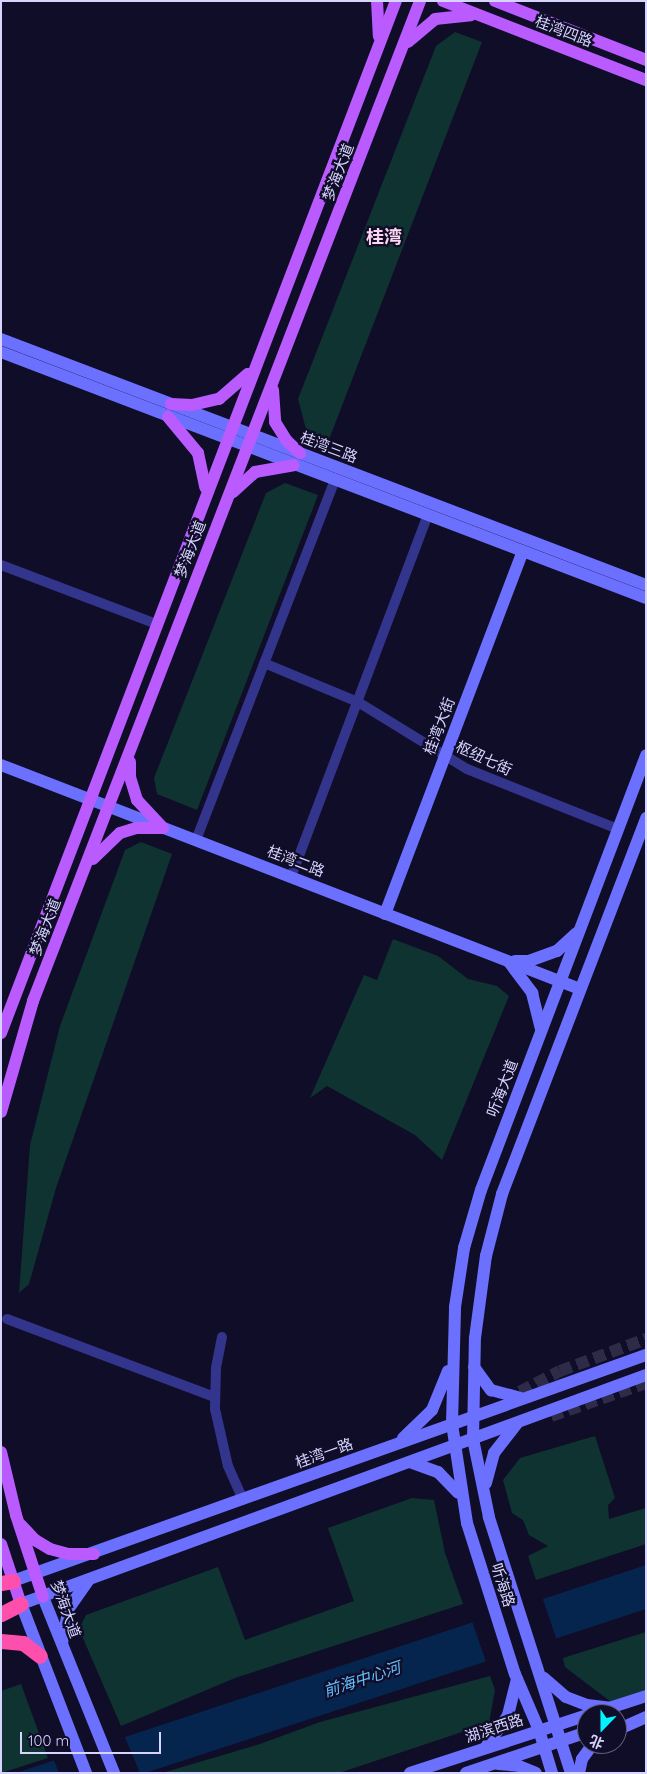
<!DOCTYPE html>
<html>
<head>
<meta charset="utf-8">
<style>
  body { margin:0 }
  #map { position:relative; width:647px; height:1774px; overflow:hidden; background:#100d28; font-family:Quicksand,"Noto Sans SC",sans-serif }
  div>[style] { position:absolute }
  .green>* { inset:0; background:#0f3330 }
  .water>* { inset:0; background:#06254e }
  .pier>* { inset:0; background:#100d28; transform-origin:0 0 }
  .primary-tunnel>* { height:12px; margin-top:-6px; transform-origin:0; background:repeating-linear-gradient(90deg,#2e2b48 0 12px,transparent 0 18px) }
  .street>* { height:10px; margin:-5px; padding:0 5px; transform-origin:5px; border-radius:5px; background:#33348c }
  .secondary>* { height:12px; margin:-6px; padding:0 6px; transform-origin:6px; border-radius:6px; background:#6b70ff }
  .primary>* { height:12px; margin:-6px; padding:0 6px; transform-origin:6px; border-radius:6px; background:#b95bff }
  .highway>* { height:15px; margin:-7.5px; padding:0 7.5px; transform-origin:7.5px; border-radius:7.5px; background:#ff4fad }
  .secondary-bridge>* { height:12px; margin:-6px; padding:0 6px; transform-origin:6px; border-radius:6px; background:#6b70ff }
  span { translate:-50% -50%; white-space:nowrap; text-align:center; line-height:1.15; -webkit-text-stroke:4.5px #100d28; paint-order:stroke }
  .street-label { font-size:15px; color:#d7d4ff }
  .water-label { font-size:16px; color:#62bfff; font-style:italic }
  .quarter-label { font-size:18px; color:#ffd6f2; font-weight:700 }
  .frame { position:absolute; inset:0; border:2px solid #d7d4ff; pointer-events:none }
  .north { position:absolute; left:577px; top:1704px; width:50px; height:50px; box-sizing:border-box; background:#100d28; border:1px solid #605d7e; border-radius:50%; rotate:202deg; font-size:14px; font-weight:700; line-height:20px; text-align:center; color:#d7d4ff }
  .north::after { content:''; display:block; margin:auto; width:18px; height:22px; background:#00f4ff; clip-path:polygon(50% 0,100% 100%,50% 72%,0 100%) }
  .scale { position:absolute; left:20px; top:1732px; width:141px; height:22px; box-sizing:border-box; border:2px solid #d7d4ff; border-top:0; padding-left:6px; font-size:15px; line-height:18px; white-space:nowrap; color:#d7d4ff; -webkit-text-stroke:4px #100d28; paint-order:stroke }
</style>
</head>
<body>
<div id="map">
  <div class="green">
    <div style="clip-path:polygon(455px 32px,482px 42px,328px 442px,307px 433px,298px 399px,436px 46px)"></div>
    <div style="clip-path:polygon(285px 483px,318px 495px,197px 810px,157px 794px,154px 778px,266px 493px)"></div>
    <div style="clip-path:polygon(141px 842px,172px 854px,56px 1188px,29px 1284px,19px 1293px,30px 1145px,60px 1026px,125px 850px)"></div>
    <div style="clip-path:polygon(393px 939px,438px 956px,468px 979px,497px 986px,509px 996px,442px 1160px,415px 1135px,327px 1086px,310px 1098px,364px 975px,377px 980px)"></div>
    <div style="clip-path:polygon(595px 1436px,615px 1498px,608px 1505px,609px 1519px,646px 1508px,646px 1544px,536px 1580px,528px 1556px,548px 1546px,529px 1535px,523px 1520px,512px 1513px,503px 1480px,520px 1458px)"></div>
    <div style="clip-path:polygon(412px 1498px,434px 1500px,445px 1553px,463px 1604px,235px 1678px,121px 1726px,79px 1629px,86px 1615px,218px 1567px,245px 1640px,354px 1601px,328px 1528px)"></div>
    <div style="clip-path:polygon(646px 1632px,646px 1693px,611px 1702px,565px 1667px,563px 1658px)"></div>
    <div style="clip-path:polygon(490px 1676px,495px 1690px,489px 1723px,339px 1773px,162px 1773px,260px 1744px,320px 1722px)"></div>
    <div style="clip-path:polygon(21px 1684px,48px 1758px,1px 1773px,1px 1691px)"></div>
  </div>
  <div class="water">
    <div style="clip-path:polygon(646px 1565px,646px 1609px,145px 1773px,16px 1773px)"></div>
  </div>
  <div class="pier">
    <div style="left:542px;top:1597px;width:46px;height:74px;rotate:71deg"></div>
    <div style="clip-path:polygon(124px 1735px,140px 1773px,59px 1773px,53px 1758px)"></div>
  </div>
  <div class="primary-tunnel">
    <div style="left:504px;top:1400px;width:63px;rotate:-27.4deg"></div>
    <div style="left:560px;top:1371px;width:92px;rotate:-20.4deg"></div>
    <div style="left:551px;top:1416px;width:101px;rotate:-19.2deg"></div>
  </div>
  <div class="street">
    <div style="left:1px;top:565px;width:166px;rotate:20.8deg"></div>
    <div style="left:264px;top:663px;width:102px;rotate:22.5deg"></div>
    <div style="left:358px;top:702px;width:128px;rotate:31.6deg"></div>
    <div style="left:467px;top:769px;width:162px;rotate:21.7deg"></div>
    <div style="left:196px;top:840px;width:386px;rotate:-68.9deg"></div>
    <div style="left:291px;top:877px;width:387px;rotate:-69.3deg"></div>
    <div style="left:7px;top:1319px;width:221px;rotate:20.6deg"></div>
    <div style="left:222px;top:1337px;width:32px;rotate:101deg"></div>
    <div style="left:216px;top:1368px;width:41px;rotate:91.4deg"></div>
    <div style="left:215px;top:1409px;width:58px;rotate:77.2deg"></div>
    <div style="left:228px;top:1466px;width:37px;rotate:66deg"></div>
  </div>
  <div class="secondary">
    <div style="left:1px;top:339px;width:690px;rotate:20.88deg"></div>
    <div style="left:1px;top:352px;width:690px;rotate:20.88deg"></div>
    <div style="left:1px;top:765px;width:621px;rotate:21.15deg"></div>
    <div style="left:385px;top:914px;width:388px;rotate:-69.2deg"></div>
    <div style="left:515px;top:961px;width:14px"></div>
    <div style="left:529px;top:961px;width:30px;rotate:-20deg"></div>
    <div style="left:557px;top:951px;width:26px;rotate:-43deg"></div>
    <div style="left:509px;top:962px;width:39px;rotate:53deg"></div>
    <div style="left:532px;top:993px;width:36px;rotate:76deg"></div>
    <div style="left:474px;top:1367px;width:29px;rotate:54deg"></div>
    <div style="left:491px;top:1390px;width:30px;rotate:15deg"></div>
    <div style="left:403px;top:1438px;width:40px;rotate:-44deg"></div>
    <div style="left:432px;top:1410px;width:42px;rotate:-67.7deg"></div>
    <div style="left:410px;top:1462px;width:30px;rotate:20deg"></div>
    <div style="left:438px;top:1472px;width:29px;rotate:46deg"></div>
    <div style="left:486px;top:1483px;width:31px;rotate:-75deg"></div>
    <div style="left:494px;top:1453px;width:36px;rotate:-52deg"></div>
    <div style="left:467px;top:1523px;width:100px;rotate:-98.6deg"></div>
    <div style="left:452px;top:1424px;width:117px;rotate:-88.5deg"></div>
    <div style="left:455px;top:1307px;width:60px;rotate:-81.3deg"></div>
    <div style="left:464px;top:1248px;width:60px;rotate:-73.7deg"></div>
    <div style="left:481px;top:1190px;width:465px;rotate:-69.2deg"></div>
    <div style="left:13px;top:1581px;width:672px;rotate:-19.65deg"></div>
    <div style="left:43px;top:1597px;width:190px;rotate:68deg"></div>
    <div style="left:62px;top:1643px;width:36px;rotate:-79deg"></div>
    <div style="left:69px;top:1608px;width:33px;rotate:-55deg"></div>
    <div style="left:515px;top:1674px;width:61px;rotate:66.8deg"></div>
    <div style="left:539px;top:1730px;width:45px;rotate:73.2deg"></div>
    <div style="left:544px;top:1678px;width:29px;rotate:41deg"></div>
    <div style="left:566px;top:1697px;width:22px;rotate:21deg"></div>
    <div style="left:587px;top:1705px;width:23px;rotate:7deg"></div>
    <div style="left:603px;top:1710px;width:45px;rotate:-18deg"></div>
    <div style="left:617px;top:1730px;width:32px;rotate:-24deg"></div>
    <div style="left:486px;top:1747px;width:39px;rotate:-55deg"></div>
    <div style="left:508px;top:1715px;width:37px;rotate:-76deg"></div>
    <div style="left:498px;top:1764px;width:21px;rotate:5deg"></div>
    <div style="left:519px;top:1766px;width:18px;rotate:22deg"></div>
    <div style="left:86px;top:1773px;width:181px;rotate:-111deg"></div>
    <div style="left:21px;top:1604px;width:666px;rotate:-20.12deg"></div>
    <div style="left:410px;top:1773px;width:186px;rotate:-18.1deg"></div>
    <div style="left:466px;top:1773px;width:128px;rotate:-18.7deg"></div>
    <div style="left:571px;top:1773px;width:269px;rotate:-107.8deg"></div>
    <div style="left:489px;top:1517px;width:80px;rotate:-101.6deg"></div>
    <div style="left:473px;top:1439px;width:101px;rotate:-88.9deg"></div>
    <div style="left:475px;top:1338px;width:83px;rotate:-82.4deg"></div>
    <div style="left:486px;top:1256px;width:64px;rotate:-75.5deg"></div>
    <div style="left:502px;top:1194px;width:403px;rotate:-69deg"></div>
    <div style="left:579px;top:1773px;width:14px;rotate:-78deg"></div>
    <div style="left:582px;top:1759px;width:19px;rotate:-54deg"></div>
  </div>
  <div class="primary">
    <div style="left:377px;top:1px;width:35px;rotate:87deg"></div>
    <div style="left:443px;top:1px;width:218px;rotate:21.3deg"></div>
    <div style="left:495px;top:1px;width:162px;rotate:21.3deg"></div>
    <div style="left:408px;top:42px;width:35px;rotate:-40deg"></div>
    <div style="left:435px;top:19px;width:36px;rotate:-6deg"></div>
    <div style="left:273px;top:390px;width:32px;rotate:86deg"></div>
    <div style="left:275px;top:422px;width:22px;rotate:58deg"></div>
    <div style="left:287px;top:441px;width:18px;rotate:43deg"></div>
    <div style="left:171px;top:404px;width:21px;rotate:3deg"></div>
    <div style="left:192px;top:405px;width:28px;rotate:-13deg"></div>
    <div style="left:219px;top:399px;width:38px;rotate:-41deg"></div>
    <div style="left:168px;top:417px;width:47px;rotate:50.2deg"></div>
    <div style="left:198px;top:453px;width:35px;rotate:78deg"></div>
    <div style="left:233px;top:492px;width:30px;rotate:-42deg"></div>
    <div style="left:255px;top:472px;width:39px;rotate:-10deg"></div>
    <div style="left:130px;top:762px;width:15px;rotate:90deg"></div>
    <div style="left:130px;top:777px;width:24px;rotate:73deg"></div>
    <div style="left:137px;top:800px;width:38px;rotate:47deg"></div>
    <div style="left:93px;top:859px;width:37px;rotate:-44deg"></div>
    <div style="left:120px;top:833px;width:17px;rotate:-17deg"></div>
    <div style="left:136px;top:828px;width:27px"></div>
    <div style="left:1px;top:1033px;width:1105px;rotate:-69.06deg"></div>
    <div style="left:1px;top:1112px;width:116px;rotate:-73.9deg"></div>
    <div style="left:33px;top:1001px;width:1072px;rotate:-68.84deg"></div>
    <div style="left:1px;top:1452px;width:65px;rotate:76.6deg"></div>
    <div style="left:16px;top:1515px;width:86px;rotate:71.8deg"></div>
    <div style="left:21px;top:1525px;width:21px;rotate:47deg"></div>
    <div style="left:35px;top:1540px;width:17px;rotate:31deg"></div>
    <div style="left:50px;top:1549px;width:20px;rotate:15deg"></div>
    <div style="left:69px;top:1554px;width:25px"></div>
    <div style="left:1px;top:1544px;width:63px;rotate:71.6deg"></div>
  </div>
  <div class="highway">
    <div style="left:1px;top:1583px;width:12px;rotate:-9deg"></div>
    <div style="left:1px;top:1614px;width:22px;rotate:-27deg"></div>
    <div style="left:1px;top:1641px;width:22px;rotate:5deg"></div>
    <div style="left:23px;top:1643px;width:21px;rotate:37deg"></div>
  </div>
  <div class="secondary-bridge">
    <div style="left:467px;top:1523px;width:158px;rotate:72.4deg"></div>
  </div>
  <div class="street-label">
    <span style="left:564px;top:31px;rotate:21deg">桂湾四路</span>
    <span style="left:338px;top:172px;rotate:-69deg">梦海大道</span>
    <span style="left:329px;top:447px;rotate:21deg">桂湾三路</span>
    <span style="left:190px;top:549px;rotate:-69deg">梦海大道</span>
    <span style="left:439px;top:726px;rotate:-69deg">桂湾大街</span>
    <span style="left:484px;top:758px;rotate:25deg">枢纽七街</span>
    <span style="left:296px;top:861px;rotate:21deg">桂湾二路</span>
    <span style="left:45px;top:927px;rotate:-69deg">梦海大道</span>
    <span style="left:502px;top:1088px;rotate:-69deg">听海大道</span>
    <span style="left:324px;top:1453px;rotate:-20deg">桂湾一路</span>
    <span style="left:503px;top:1585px;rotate:72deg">听海路</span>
    <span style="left:66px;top:1609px;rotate:70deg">梦海大道</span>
    <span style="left:494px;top:1728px;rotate:-18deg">湖滨西路</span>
  </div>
  <div class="water-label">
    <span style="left:362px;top:1679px;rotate:-18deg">前海中心河</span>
  </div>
  <div class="quarter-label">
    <span style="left:384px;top:237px">桂湾</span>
  </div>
  <div class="frame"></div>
  <div class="north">北</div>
  <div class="scale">100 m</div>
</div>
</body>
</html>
